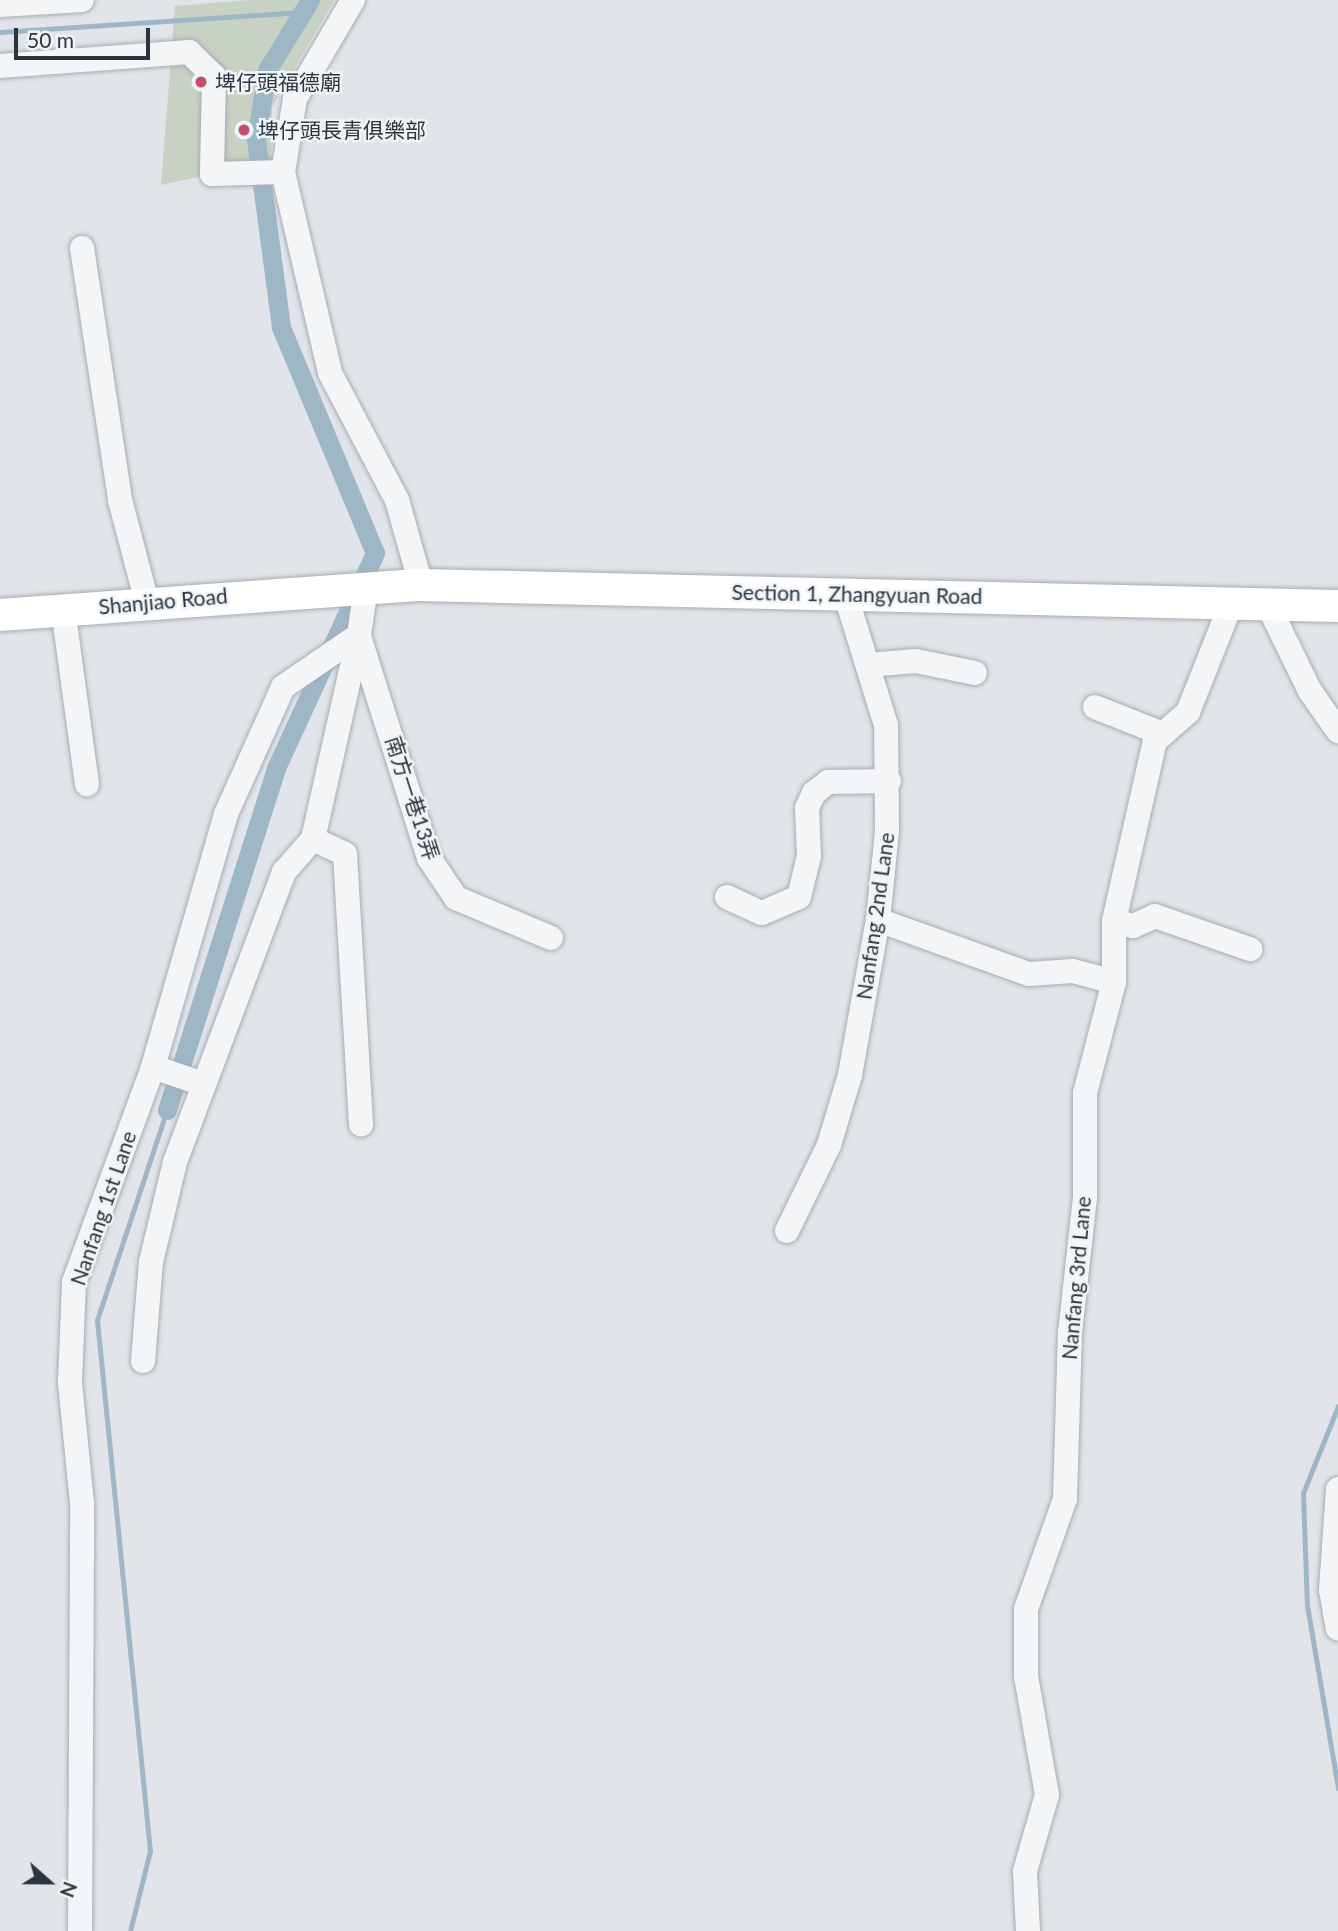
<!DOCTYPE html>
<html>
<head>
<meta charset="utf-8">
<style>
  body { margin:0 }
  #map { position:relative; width:1338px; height:1931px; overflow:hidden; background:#e1e5e9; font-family:Lato,"Noto Sans TC",sans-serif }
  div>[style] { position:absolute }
  .green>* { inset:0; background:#c8d2c2 }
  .stream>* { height:5px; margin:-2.5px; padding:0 2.5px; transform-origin:2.5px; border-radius:2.5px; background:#9eb7c7 }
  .canal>* { height:19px; margin:-9.5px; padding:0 9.5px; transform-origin:9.5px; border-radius:9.5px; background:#9eb7c7 }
  .roads { filter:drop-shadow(0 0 2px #a6adb3) drop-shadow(0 0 2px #a6adb3) }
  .minor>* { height:24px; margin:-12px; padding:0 12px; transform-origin:12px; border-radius:12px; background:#f3f5f7 }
  .major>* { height:32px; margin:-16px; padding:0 16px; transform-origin:16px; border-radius:16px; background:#fff }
  .dots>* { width:19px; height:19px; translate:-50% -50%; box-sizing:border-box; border:4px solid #f0f4f6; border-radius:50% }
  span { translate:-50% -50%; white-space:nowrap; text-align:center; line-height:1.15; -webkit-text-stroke:5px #f0f4f6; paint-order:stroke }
  .poi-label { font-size:21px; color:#2a3540 }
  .left { translate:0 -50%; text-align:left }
  .street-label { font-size:21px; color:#2a3540 }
  .north { position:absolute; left:14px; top:1847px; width:70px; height:70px; -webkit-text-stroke:5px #f0f4f6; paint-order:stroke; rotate:111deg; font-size:19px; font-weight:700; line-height:28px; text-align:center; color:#2a3540 }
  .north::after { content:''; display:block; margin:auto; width:24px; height:32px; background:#2a3540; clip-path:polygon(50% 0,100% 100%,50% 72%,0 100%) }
  .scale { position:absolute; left:14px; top:28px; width:136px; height:32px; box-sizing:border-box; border:4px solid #2a3540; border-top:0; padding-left:9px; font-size:21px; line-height:24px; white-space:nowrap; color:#2a3540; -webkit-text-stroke:5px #f0f4f6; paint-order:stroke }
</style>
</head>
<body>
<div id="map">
  <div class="green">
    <div style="clip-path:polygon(249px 0,334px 0,272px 107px,271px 161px,161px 185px,175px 6px)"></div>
  </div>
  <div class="stream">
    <div style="left:0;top:32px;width:306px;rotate:-3.8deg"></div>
    <div style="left:1338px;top:1406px;width:94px;rotate:111.9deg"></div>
    <div style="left:1303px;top:1493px;width:112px;rotate:88deg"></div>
    <div style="left:1307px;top:1605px;width:186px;rotate:80.4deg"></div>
    <div style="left:130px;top:1931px;width:82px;rotate:-76deg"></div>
    <div style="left:150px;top:1851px;width:534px;rotate:-95.7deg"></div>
    <div style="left:97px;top:1320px;width:221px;rotate:-71.6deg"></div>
  </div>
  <div class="canal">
    <div style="left:167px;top:1110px;width:359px;rotate:-72.3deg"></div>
    <div style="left:276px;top:768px;width:237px;rotate:-65.3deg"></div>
    <div style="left:375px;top:553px;width:245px;rotate:-112.6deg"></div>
    <div style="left:281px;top:327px;width:190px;rotate:-97.6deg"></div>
    <div style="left:256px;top:139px;width:70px;rotate:-80.9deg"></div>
    <div style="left:267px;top:70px;width:82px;rotate:-58.4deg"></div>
  </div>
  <div class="roads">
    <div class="minor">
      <div style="left:353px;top:0;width:115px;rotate:120.4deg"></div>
      <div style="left:295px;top:99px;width:74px;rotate:99.3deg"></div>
      <div style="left:283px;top:172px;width:206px;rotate:76.8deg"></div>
      <div style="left:330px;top:373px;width:144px;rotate:62.2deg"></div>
      <div style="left:397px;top:500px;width:88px;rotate:74.2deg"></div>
      <div style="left:0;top:5px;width:82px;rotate:-3.5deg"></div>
      <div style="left:0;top:66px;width:190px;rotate:-4.2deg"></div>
      <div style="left:189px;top:52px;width:35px;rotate:44deg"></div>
      <div style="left:214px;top:76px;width:98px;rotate:91.2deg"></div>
      <div style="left:212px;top:174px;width:71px;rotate:-1.6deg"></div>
      <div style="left:82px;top:248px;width:255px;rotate:81.4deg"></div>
      <div style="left:120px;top:500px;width:106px;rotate:75.2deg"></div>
      <div style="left:1267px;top:603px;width:98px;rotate:64deg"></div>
      <div style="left:1310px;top:691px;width:49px;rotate:55deg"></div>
      <div style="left:63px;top:609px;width:177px;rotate:82.2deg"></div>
      <div style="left:359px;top:636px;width:233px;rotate:72.5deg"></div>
      <div style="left:429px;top:858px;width:48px;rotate:56deg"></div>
      <div style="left:456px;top:898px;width:103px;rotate:22.8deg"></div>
      <div style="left:868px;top:665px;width:48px;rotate:-4.8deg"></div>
      <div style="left:916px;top:661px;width:60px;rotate:11.5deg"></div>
      <div style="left:1095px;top:707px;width:73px;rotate:21.7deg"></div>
      <div style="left:313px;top:839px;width:35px;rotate:25deg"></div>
      <div style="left:345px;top:854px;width:271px;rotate:86.6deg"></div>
      <div style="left:727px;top:897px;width:38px;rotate:25deg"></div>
      <div style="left:762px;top:913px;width:40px;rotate:-23.4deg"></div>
      <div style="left:799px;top:897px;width:42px;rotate:-76.3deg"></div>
      <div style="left:809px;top:856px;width:48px;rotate:-92.4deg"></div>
      <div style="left:807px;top:808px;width:17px;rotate:-65deg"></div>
      <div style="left:814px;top:793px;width:18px;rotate:-38deg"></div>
      <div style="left:828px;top:782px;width:61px;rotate:-0.9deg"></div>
      <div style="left:878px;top:920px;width:160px;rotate:19.7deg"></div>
      <div style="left:1029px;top:974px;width:44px;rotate:-3.9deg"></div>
      <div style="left:1073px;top:971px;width:42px;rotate:15deg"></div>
      <div style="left:1114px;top:921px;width:20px;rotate:15deg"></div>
      <div style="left:1133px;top:926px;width:24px;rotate:-24deg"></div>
      <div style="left:1155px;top:916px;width:101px;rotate:19.2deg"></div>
      <div style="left:153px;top:1067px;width:53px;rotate:18.8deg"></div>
      <div style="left:787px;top:1231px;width:96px;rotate:-64deg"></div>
      <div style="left:829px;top:1145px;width:73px;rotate:-73.3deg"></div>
      <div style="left:850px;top:1075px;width:158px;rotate:-79.8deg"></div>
      <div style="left:878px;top:920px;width:89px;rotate:-84.2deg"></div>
      <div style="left:887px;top:831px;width:106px;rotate:-90.5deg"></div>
      <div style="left:886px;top:725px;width:138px;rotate:-107.3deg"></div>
      <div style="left:143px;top:1361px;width:99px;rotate:-85.4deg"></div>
      <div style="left:151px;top:1262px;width:103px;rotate:-76.5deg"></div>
      <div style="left:175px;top:1162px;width:310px;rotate:-69.4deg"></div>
      <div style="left:284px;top:872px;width:44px;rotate:-48.7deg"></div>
      <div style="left:313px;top:839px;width:209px;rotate:-77.3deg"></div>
      <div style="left:1338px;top:1489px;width:101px;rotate:94deg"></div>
      <div style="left:1331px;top:1590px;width:39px;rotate:80deg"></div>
      <div style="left:80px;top:1931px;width:428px;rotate:-89.7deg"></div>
      <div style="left:82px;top:1503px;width:122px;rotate:-95.7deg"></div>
      <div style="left:70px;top:1382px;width:100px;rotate:-87.7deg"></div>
      <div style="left:74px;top:1282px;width:229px;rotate:-69.8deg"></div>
      <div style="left:153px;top:1067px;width:263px;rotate:-73.9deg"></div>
      <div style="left:226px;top:814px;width:139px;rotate:-65.8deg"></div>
      <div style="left:283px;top:687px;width:92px;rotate:-34.4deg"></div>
      <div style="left:359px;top:635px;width:49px;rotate:-81.7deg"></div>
      <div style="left:1028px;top:1931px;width:60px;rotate:-92.9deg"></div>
      <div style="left:1025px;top:1871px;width:79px;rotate:-73.9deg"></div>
      <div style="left:1047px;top:1795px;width:121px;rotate:-100deg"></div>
      <div style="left:1026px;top:1676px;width:67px;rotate:-90deg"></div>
      <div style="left:1026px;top:1609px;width:117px;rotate:-70.5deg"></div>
      <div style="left:1065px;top:1499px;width:166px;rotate:-88.3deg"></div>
      <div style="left:1070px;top:1333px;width:136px;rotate:-83.7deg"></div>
      <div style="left:1085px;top:1198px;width:105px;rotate:-90deg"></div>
      <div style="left:1085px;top:1093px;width:115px;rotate:-75.4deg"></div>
      <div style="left:1114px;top:982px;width:61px;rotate:-90deg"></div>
      <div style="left:1114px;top:921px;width:185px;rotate:-77.2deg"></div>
      <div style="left:1155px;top:741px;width:44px;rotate:-41.3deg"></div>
      <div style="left:1188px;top:712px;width:116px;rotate:-68.3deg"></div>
    </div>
    <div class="major">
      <div style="left:0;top:615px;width:422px;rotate:-4.1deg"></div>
      <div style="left:421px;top:585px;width:917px;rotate:1.31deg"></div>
    </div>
  </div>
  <div class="dots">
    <div style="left:201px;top:82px;background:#c74d6f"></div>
    <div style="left:244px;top:130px;background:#c74d6f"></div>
  </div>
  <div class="poi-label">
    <span class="left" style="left:215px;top:82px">埤仔頭福德廟</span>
    <span class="left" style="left:258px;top:130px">埤仔頭長青俱樂部</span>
  </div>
  <div class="street-label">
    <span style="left:857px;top:594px;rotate:1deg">Section 1, Zhangyuan Road</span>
    <span style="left:163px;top:601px;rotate:-5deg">Shanjiao Road</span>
    <span style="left:413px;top:798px;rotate:72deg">南方一巷13弄</span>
    <span style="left:875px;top:916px;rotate:-82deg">Nanfang 2nd Lane</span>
    <span style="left:103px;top:1208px;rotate:-71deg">Nanfang 1st Lane</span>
    <span style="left:1076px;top:1278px;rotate:-85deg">Nanfang 3rd Lane</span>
  </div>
  <div class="north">N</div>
  <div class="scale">50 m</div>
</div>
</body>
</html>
